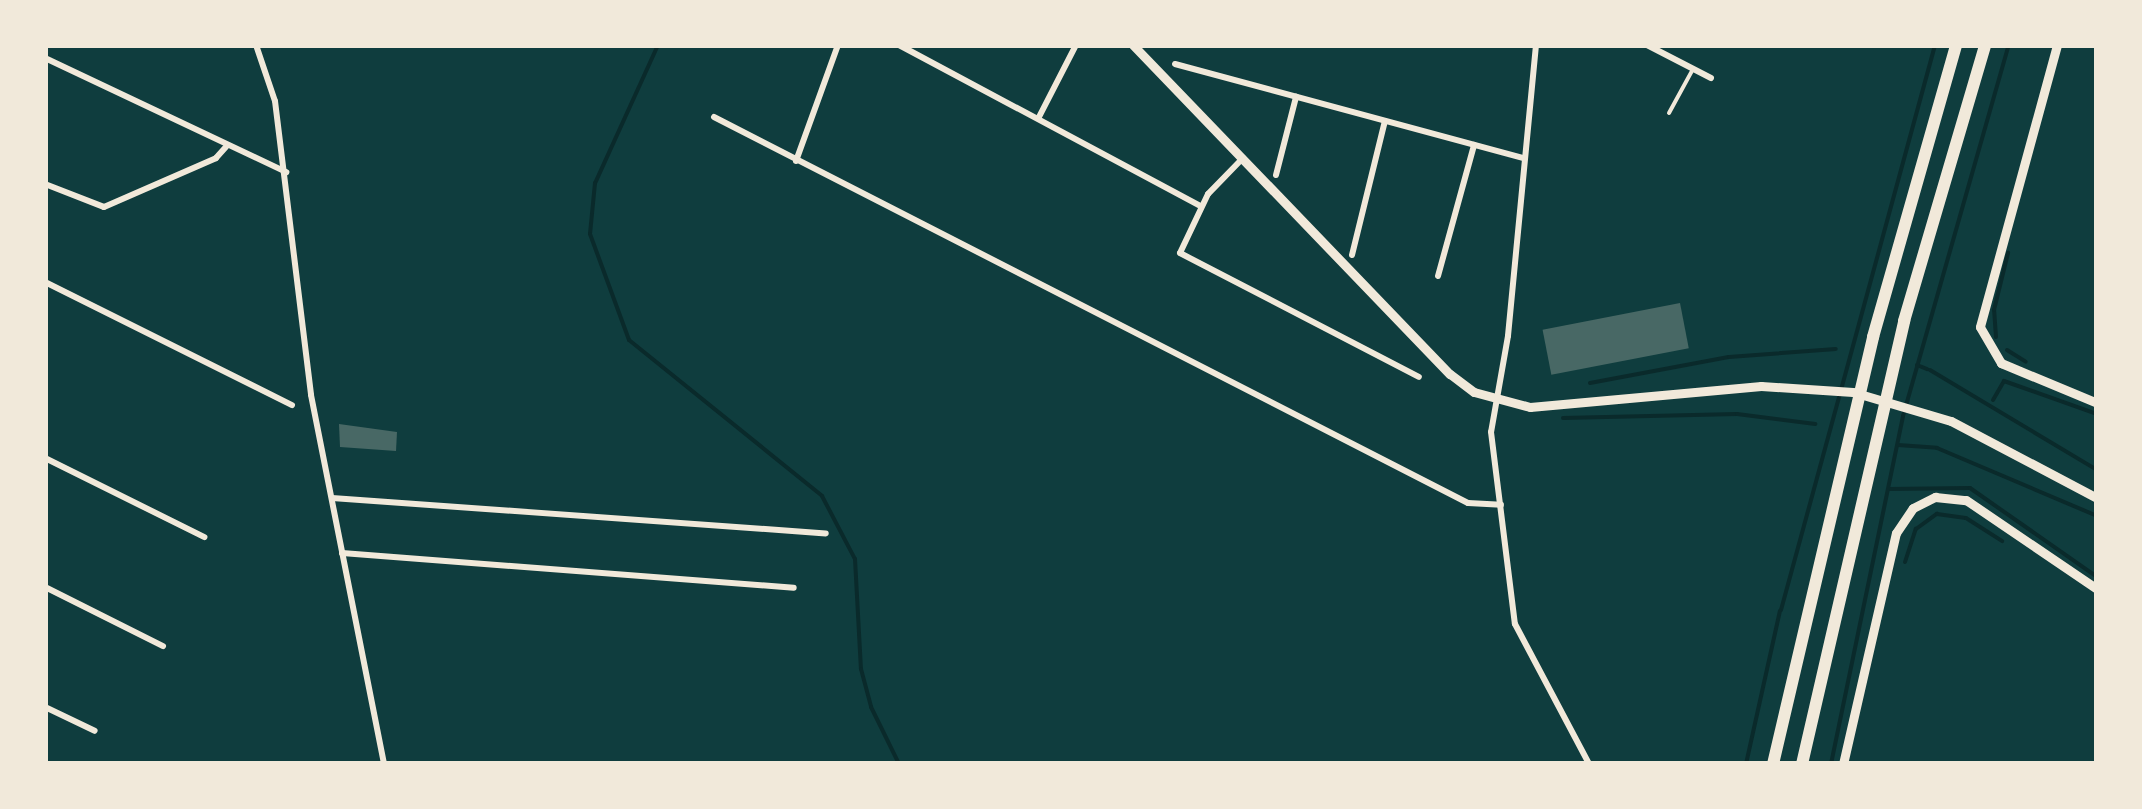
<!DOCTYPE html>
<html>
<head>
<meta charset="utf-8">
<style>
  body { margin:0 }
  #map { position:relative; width:2142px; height:809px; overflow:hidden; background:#0f3d3e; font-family:"DejaVu Sans",sans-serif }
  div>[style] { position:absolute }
  .stream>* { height:4px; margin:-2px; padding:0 2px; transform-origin:2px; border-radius:2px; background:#0a2a2b }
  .building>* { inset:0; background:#486865; transform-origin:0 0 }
  .service>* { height:4px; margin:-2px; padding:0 2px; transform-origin:2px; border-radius:2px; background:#f1e9da }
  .minor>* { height:6px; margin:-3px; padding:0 3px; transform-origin:3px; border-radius:3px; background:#f1e9da }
  .tertiary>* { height:9px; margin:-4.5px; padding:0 4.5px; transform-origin:4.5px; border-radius:4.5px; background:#f1e9da }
  .motorway>* { height:12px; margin:-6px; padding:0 6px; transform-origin:6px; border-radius:6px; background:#f1e9da }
  span { translate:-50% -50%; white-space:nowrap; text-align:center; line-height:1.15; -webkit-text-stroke:9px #f1e9da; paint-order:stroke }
  .frame { position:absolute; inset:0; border:48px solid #f1e9da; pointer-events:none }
</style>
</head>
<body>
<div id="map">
  <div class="stream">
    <div style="left:658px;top:45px;width:152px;rotate:114.5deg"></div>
    <div style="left:595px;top:183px;width:51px;rotate:95.6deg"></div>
    <div style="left:590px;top:234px;width:113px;rotate:69.8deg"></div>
    <div style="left:629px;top:340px;width:248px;rotate:38.9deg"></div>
    <div style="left:822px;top:496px;width:71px;rotate:62.4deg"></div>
    <div style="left:855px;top:559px;width:110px;rotate:86.9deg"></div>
    <div style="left:861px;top:669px;width:39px;rotate:75deg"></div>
    <div style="left:871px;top:707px;width:64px;rotate:63.8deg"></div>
    <div style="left:1996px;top:337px;width:27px;rotate:-94deg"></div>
    <div style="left:1994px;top:310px;width:59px;rotate:-76.2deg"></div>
    <div style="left:2007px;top:350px;width:22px;rotate:32deg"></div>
    <div style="left:1917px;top:365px;width:11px;rotate:22deg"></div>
    <div style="left:1930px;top:370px;width:195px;rotate:30.9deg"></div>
    <div style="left:1590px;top:383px;width:141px;rotate:-10.6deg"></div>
    <div style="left:1729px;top:357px;width:107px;rotate:-4.3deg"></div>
    <div style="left:1993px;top:400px;width:22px;rotate:-60deg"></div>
    <div style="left:2004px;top:381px;width:99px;rotate:19.5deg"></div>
    <div style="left:1563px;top:418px;width:174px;rotate:-1.3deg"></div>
    <div style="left:1737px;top:414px;width:79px;rotate:7.3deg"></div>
    <div style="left:1898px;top:445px;width:39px;rotate:4deg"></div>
    <div style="left:1937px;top:448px;width:174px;rotate:23deg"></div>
    <div style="left:1889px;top:489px;width:81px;rotate:-0.7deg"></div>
    <div style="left:1970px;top:488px;width:155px;rotate:35deg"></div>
    <div style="left:1905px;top:562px;width:35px;rotate:-72deg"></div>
    <div style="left:1916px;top:529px;width:26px;rotate:-36deg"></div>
    <div style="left:1937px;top:514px;width:29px;rotate:8deg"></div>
    <div style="left:1966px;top:518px;width:43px;rotate:32.6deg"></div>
    <div style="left:1781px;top:610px;width:586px;rotate:-74.75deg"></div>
    <div style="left:1746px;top:764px;width:157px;rotate:-77.5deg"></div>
    <div style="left:1831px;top:764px;width:355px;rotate:-78.3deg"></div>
    <div style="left:1903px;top:416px;width:386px;rotate:-74.1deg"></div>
  </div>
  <div class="building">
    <div style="left:1680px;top:303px;width:46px;height:140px;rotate:79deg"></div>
    <div style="clip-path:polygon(339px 424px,397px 432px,396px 451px,340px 447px)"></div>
  </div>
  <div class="service">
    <div style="left:1669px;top:113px;width:50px;rotate:-61.4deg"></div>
  </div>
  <div class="minor">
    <div style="left:256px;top:45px;width:59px;rotate:71.3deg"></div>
    <div style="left:275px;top:101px;width:296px;rotate:83deg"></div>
    <div style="left:311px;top:395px;width:376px;rotate:78.8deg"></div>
    <div style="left:899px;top:45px;width:342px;rotate:28.1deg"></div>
    <div style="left:1536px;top:45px;width:292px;rotate:95.5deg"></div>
    <div style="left:1508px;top:336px;width:97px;rotate:100deg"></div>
    <div style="left:1491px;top:432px;width:193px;rotate:82.9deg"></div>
    <div style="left:1515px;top:624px;width:158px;rotate:62.1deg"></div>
    <div style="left:1647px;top:45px;width:72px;rotate:27.3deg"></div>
    <div style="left:45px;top:58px;width:267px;rotate:25.3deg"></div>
    <div style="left:1175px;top:64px;width:361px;rotate:15.1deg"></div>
    <div style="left:714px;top:117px;width:847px;rotate:27.11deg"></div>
    <div style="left:1468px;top:503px;width:33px;rotate:3deg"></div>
    <div style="left:1039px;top:117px;width:81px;rotate:-62.8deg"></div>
    <div style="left:1243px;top:158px;width:50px;rotate:134.2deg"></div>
    <div style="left:1208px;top:194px;width:65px;rotate:115.4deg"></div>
    <div style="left:1180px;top:253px;width:269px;rotate:27.4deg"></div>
    <div style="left:796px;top:161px;width:123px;rotate:-70.1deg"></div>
    <div style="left:1276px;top:175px;width:81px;rotate:-75.6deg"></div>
    <div style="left:45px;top:184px;width:63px;rotate:21.3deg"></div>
    <div style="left:104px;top:207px;width:122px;rotate:-23.6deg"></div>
    <div style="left:216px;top:158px;width:15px;rotate:-48deg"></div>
    <div style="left:1352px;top:255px;width:138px;rotate:-76.2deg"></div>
    <div style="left:1438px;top:276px;width:136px;rotate:-74.6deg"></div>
    <div style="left:45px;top:282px;width:276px;rotate:26.5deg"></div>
    <div style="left:45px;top:458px;width:178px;rotate:26.4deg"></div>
    <div style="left:332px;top:498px;width:495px;rotate:4.1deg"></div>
    <div style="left:342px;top:553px;width:453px;rotate:4.4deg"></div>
    <div style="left:45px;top:587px;width:132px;rotate:26.6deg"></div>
    <div style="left:45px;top:707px;width:55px;rotate:25.6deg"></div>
  </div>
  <div class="tertiary">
    <div style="left:1133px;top:45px;width:457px;rotate:46.1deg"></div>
    <div style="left:1450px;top:374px;width:30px;rotate:37deg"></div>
    <div style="left:1474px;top:392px;width:58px;rotate:15deg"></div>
    <div style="left:1530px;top:407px;width:232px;rotate:-5.2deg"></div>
    <div style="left:1761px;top:386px;width:92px;rotate:3.7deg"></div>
    <div style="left:1853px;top:392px;width:102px;rotate:16.5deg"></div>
    <div style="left:1951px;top:421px;width:165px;rotate:27.8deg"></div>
    <div style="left:2057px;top:45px;width:292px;rotate:105.3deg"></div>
    <div style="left:1980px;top:327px;width:42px;rotate:59.7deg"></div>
    <div style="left:2001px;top:363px;width:104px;rotate:22.6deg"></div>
    <div style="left:1843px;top:764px;width:237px;rotate:-77.1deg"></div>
    <div style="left:1896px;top:533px;width:30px;rotate:-56deg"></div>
    <div style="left:1913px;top:508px;width:25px;rotate:-27deg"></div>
    <div style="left:1935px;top:497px;width:31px;rotate:6deg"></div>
    <div style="left:1966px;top:500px;width:158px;rotate:34.2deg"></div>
  </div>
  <div class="motorway">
    <div style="left:1773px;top:764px;width:439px;rotate:-76.8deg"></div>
    <div style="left:1873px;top:337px;width:304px;rotate:-74.1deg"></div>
    <div style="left:1802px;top:764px;width:455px;rotate:-77deg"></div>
    <div style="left:1904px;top:321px;width:288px;rotate:-73.6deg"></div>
  </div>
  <div class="frame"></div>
</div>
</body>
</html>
